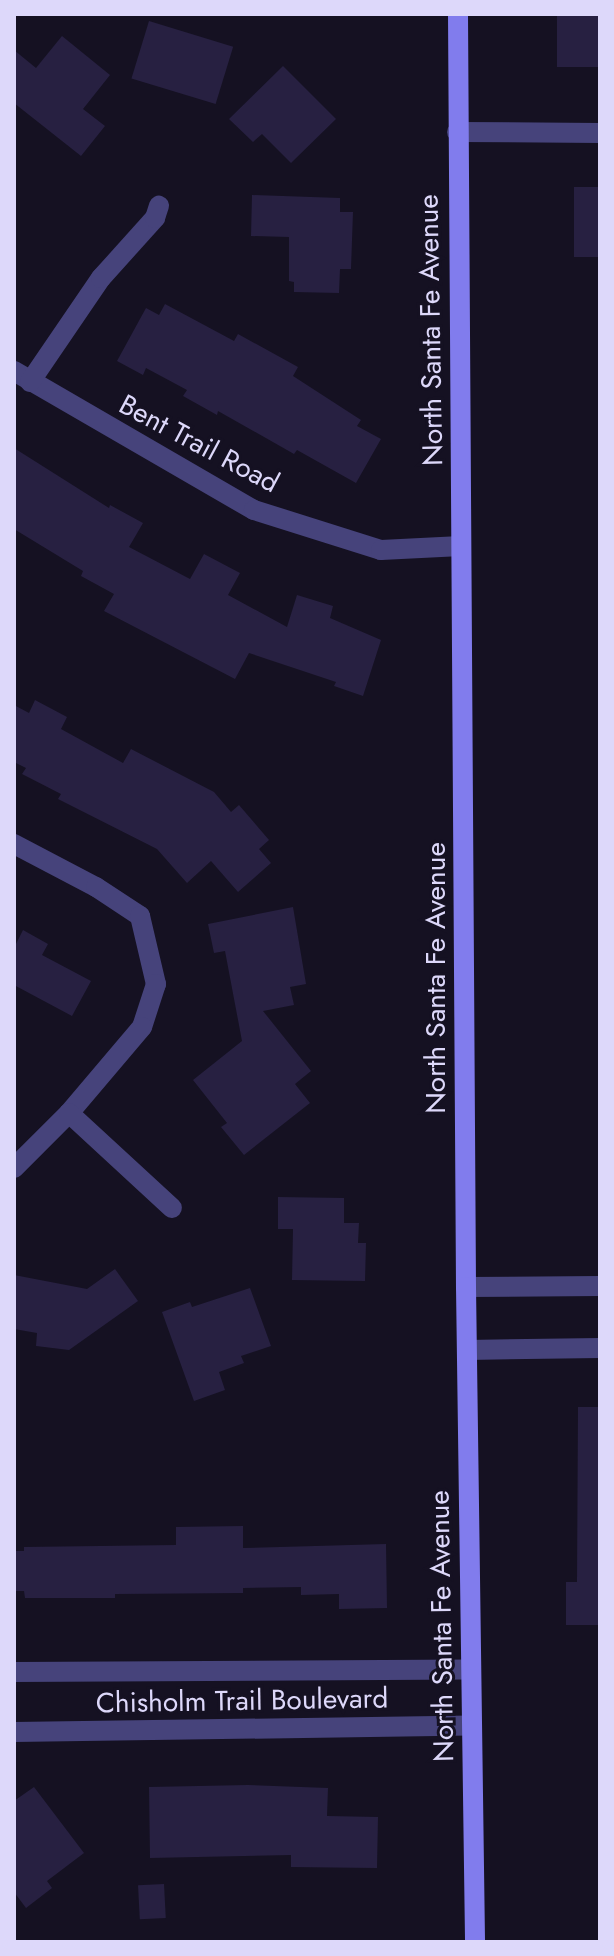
<!DOCTYPE html>
<html>
<head>
<meta charset="utf-8">
<style>
  body { margin:0 }
  #map { position:relative; width:614px; height:1956px; overflow:hidden; background:#151122; font-family:Jost,sans-serif }
  div>[style] { position:absolute }
  .building>* { inset:0; background:#272041; transform-origin:0 0 }
  .minor>* { height:20px; margin:-10px; padding:0 10px; transform-origin:10px; border-radius:10px; background:#46437b }
  .secondary>* { height:20px; margin:-10px; padding:0 10px; transform-origin:10px; border-radius:10px; background:#817ced }
  span { translate:-50% -50%; white-space:nowrap; text-align:center; line-height:1.15; -webkit-text-stroke:6px #151122; paint-order:stroke }
  .street-label { font-size:28px; color:#ddd8fa }
  .frame { position:absolute; inset:0; border:16px solid #ddd8fa; pointer-events:none }
</style>
</head>
<body>
<div id="map">
  <div class="building">
    <div style="left:557px;top:14px;width:43px;height:53px"></div>
    <div style="left:149px;top:21px;width:88px;height:60px;rotate:17deg"></div>
    <div style="clip-path:polygon(62px 36px,110px 75px,83px 109px,105px 126px,81px 156px,14px 103px,14px 50px,36px 68px)"></div>
    <div style="clip-path:polygon(283px 66px,336px 119px,291px 163px,262px 134px,253px 142px,229px 119px)"></div>
    <div style="left:574px;top:187px;width:26px;height:70px"></div>
    <div style="clip-path:polygon(252px 195px,340px 198px,340px 212px,353px 212px,351px 269px,340px 269px,339px 293px,294px 292px,294px 282px,289px 281px,289px 237px,251px 236px)"></div>
    <div style="clip-path:polygon(165px 304px,234px 341px,238px 334px,298px 367px,293px 376px,361px 420px,357px 426px,381px 439px,356px 483px,297px 450px,294px 454px,218px 411px,217px 415px,183px 396px,187px 390px,146px 368px,143px 375px,117px 361px,146px 308px,159px 315px)"></div>
    <div style="clip-path:polygon(14px 448px,109px 508px,110px 505px,143px 523px,129px 547px,190px 579px,204px 554px,240px 573px,228px 595px,287px 627px,297px 595px,333px 606px,330px 618px,381px 640px,363px 696px,334px 686px,336px 682px,249px 653px,235px 679px,104px 611px,114px 594px,81px 576px,83px 571px,14px 529px)"></div>
    <div style="clip-path:polygon(35px 700px,67px 717px,61px 729px,123px 763px,131px 749px,214px 792px,231px 812px,239px 805px,269px 840px,259px 849px,271px 863px,238px 892px,211px 861px,187px 883px,157px 849px,58px 799px,61px 794px,22px 774px,26px 768px,14px 762px,14px 705px,29px 713px)"></div>
    <div style="clip-path:polygon(293px 907px,306px 984px,290px 987px,294px 1005px,263px 1011px,311px 1071px,295px 1084px,310px 1103px,244px 1155px,221px 1127px,227px 1123px,193px 1080px,242px 1041px,225px 951px,214px 953px,208px 924px)"></div>
    <div style="clip-path:polygon(23px 930px,48px 944px,42px 955px,91px 981px,72px 1016px,14px 985px,14px 948px)"></div>
    <div style="clip-path:polygon(278px 1197px,344px 1198px,344px 1223px,359px 1223px,358px 1243px,366px 1243px,365px 1281px,292px 1280px,293px 1229px,278px 1229px)"></div>
    <div style="clip-path:polygon(115px 1269px,138px 1301px,69px 1350px,36px 1346px,37px 1333px,14px 1329px,14px 1275px,87px 1289px)"></div>
    <div style="clip-path:polygon(250px 1288px,271px 1346px,241px 1356px,244px 1363px,219px 1372px,225px 1390px,194px 1401px,162px 1312px,190px 1302px,192px 1307px)"></div>
    <div style="clip-path:polygon(578px 1407px,600px 1407px,600px 1625px,566px 1625px,566px 1582px,577px 1582px)"></div>
    <div style="clip-path:polygon(243px 1526px,243px 1548px,386px 1544px,387px 1608px,339px 1609px,339px 1594px,301px 1595px,301px 1587px,243px 1588px,243px 1593px,115px 1594px,115px 1598px,25px 1598px,24px 1591px,14px 1591px,14px 1551px,24px 1551px,24px 1547px,176px 1545px,176px 1527px)"></div>
    <div style="clip-path:polygon(248px 1785px,328px 1788px,327px 1816px,378px 1817px,377px 1868px,291px 1867px,291px 1855px,150px 1858px,149px 1787px)"></div>
    <div style="clip-path:polygon(34px 1787px,84px 1853px,47px 1881px,52px 1888px,26px 1908px,14px 1892px,14px 1801px)"></div>
    <div style="left:164px;top:1884px;width:34px;height:26px;rotate:87deg"></div>
  </div>
  <div class="minor">
    <div style="left:457px;top:132px;width:143px;rotate:0.4deg"></div>
    <div style="left:14px;top:371px;width:277px;rotate:30.1deg"></div>
    <div style="left:254px;top:510px;width:133px;rotate:17.5deg"></div>
    <div style="left:381px;top:550px;width:80px;rotate:-2.9deg"></div>
    <div style="left:30px;top:382px;width:126px;rotate:-55.7deg"></div>
    <div style="left:101px;top:278px;width:81px;rotate:-48deg"></div>
    <div style="left:155px;top:218px;width:13px;rotate:-72deg"></div>
    <div style="left:14px;top:844px;width:93px;rotate:27.7deg"></div>
    <div style="left:96px;top:887px;width:53px;rotate:33.4deg"></div>
    <div style="left:140px;top:916px;width:70px;rotate:76.8deg"></div>
    <div style="left:156px;top:984px;width:45px;rotate:108deg"></div>
    <div style="left:142px;top:1027px;width:113px;rotate:130.3deg"></div>
    <div style="left:69px;top:1113px;width:78px;rotate:135deg"></div>
    <div style="left:69px;top:1113px;width:140px;rotate:42.7deg"></div>
    <div style="left:466px;top:1287px;width:134px;rotate:-0.4deg"></div>
    <div style="left:467px;top:1350px;width:133px;rotate:-0.9deg"></div>
    <div style="left:14px;top:1672px;width:455px;rotate:-0.3deg"></div>
    <div style="left:14px;top:1732px;width:457px;rotate:-0.8deg"></div>
  </div>
  <div class="secondary">
    <div style="left:458px;top:14px;width:1273px;rotate:89.64deg"></div>
    <div style="left:466px;top:1287px;width:655px;rotate:89.21deg"></div>
  </div>
  <div class="street-label">
    <span style="left:431px;top:330px;rotate:-91deg">North Santa Fe Avenue</span>
    <span style="left:199px;top:444px;rotate:28deg">Bent Trail Road</span>
    <span style="left:436px;top:978px;rotate:-90deg">North Santa Fe Avenue</span>
    <span style="left:442px;top:1626px;rotate:-91deg">North Santa Fe Avenue</span>
    <span style="left:242px;top:1701px;rotate:-1deg">Chisholm Trail Boulevard</span>
  </div>
  <div class="frame"></div>
</div>
</body>
</html>
